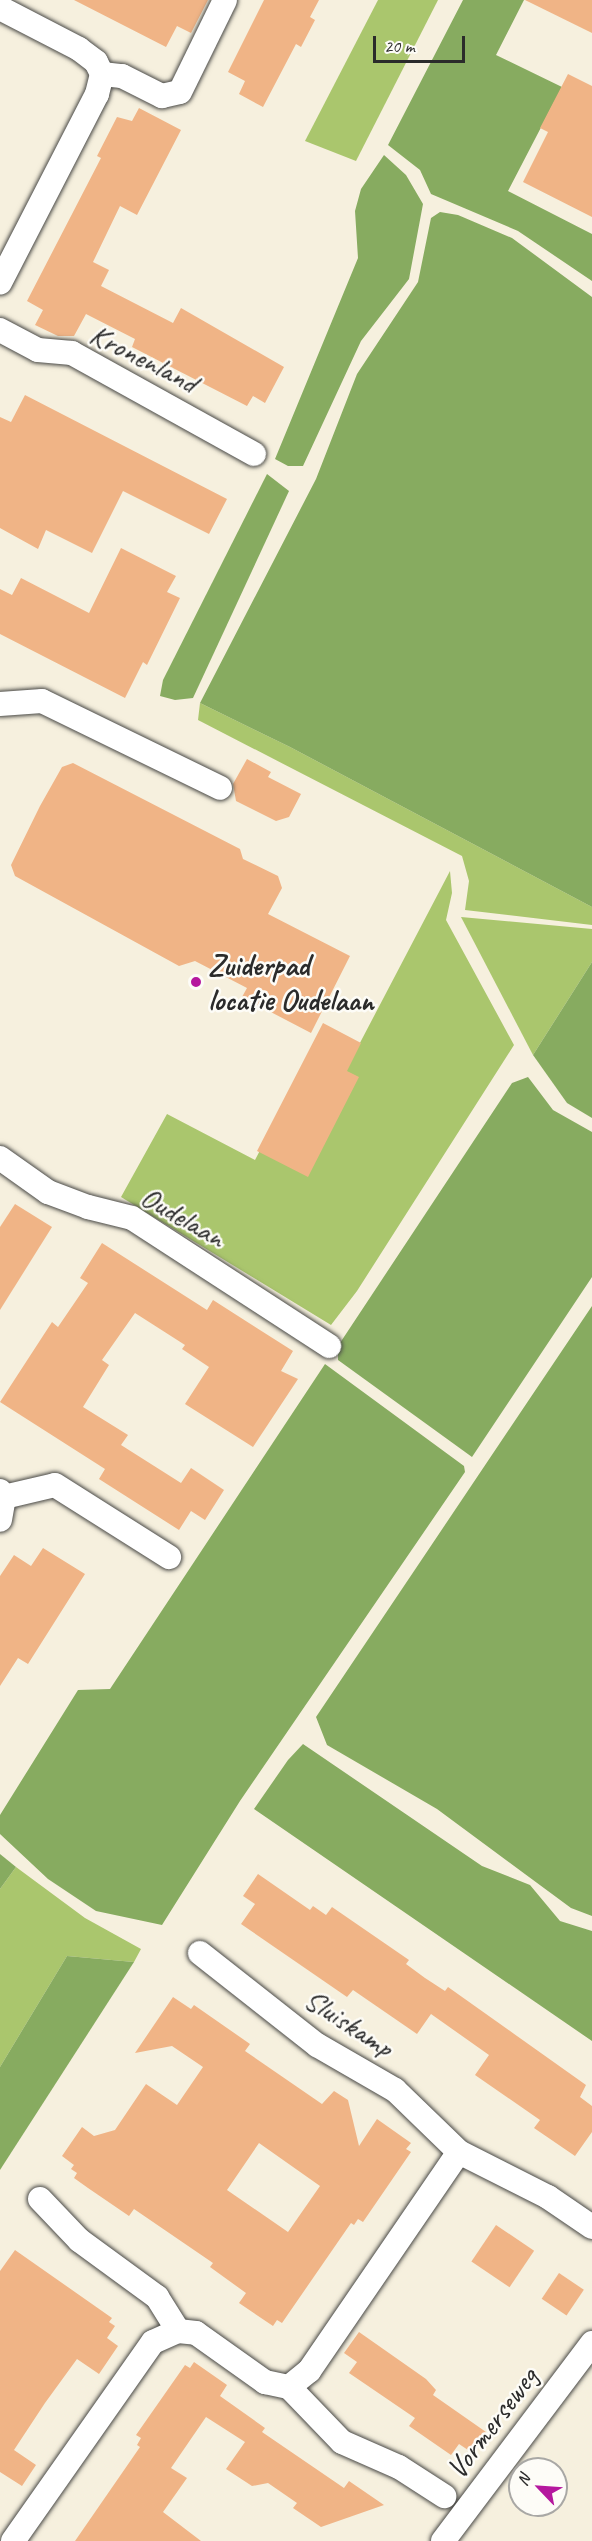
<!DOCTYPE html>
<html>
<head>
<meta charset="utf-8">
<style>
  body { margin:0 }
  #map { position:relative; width:592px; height:2541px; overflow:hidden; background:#f6f0de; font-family:Caveat,sans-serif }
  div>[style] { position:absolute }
  .green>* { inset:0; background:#aac66d }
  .forest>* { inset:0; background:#87ab60 }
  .building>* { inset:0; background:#f0b486; transform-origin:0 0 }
  .roads { filter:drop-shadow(0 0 2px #494946) drop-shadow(0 0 2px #494946) }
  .minor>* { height:24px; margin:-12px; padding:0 12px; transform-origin:12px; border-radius:12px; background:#fff }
  .dots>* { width:16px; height:16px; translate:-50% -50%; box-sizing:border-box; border:3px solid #fdfcf7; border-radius:50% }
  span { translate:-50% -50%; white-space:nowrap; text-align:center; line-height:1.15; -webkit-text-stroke:5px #fdfcf7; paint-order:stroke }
  .street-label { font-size:30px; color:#2b2b2b }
  .poi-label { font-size:30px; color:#2b2b2b; font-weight:700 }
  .left { translate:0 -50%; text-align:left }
  .north { position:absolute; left:508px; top:2457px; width:60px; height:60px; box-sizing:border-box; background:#fdfcf7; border:2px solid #a9a8a5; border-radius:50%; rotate:295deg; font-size:16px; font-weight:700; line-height:24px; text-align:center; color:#2b2b2b }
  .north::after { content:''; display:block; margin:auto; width:21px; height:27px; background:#b5179e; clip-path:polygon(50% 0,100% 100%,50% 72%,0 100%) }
  .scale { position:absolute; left:373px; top:36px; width:92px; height:27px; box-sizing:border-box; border:3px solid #2b2b2b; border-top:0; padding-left:8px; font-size:18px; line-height:21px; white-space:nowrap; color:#2b2b2b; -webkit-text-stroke:4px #fdfcf7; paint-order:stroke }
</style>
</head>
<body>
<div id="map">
  <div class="green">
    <div style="clip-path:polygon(378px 0,438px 0,356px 161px,305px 141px)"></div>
    <div style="clip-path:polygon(200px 703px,290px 747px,592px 907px,592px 925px,465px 910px,469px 881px,462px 856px,198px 720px)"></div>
    <div style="clip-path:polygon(450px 871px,452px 893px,446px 920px,514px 1045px,357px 1291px,331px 1325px,121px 1197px,167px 1114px,255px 1160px,317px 1041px,351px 1060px)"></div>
    <div style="clip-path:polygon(461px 917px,592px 929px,592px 962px,533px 1055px)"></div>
    <div style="clip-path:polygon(16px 1867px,85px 1918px,141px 1949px,134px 1962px,67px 1956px,0 2067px,0 1889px)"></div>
  </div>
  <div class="forest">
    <div style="clip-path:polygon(463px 0,524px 0,496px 55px,562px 87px,508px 191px,592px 234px,592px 281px,518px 231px,431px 194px,420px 170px,388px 145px)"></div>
    <div style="clip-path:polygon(384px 155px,406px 175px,423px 204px,409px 279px,361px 341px,303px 466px,288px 466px,275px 459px,358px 258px,355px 211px,361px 189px)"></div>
    <div style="clip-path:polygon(440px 212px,458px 215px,512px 238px,592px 297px,592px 907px,290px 747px,200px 703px,316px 479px,357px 374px,418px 282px,431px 218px)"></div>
    <div style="clip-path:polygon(267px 474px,289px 491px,193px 698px,175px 700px,160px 696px,163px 680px)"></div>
    <div style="clip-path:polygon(592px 962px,592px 1118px,567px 1103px,533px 1055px)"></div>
    <div style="clip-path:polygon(528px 1077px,553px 1110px,592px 1132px,592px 1277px,472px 1457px,338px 1360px,338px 1346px,512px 1083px)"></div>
    <div style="clip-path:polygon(592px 1306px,592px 1916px,571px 1908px,437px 1809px,327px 1745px,316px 1717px)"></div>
    <div style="clip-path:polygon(325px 1364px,464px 1466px,465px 1472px,240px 1801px,162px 1925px,96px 1911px,48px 1879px,0 1834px,0 1815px,78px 1690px,110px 1689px)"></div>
    <div style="clip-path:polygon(303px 1744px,482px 1866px,530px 1885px,560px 1921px,592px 1931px,592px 2041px,254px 1809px,288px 1760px)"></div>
    <div style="clip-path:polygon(0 1854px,16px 1867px,0 1889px)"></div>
    <div style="clip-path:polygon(67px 1956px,134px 1962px,0 2170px,0 2067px)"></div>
  </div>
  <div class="building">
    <div style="clip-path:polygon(74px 0,208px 0,191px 33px,177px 26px,166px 47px)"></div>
    <div style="clip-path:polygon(264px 0,319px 0,310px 17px,315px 20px,301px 47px,296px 44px,263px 107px,239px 94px,245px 81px,228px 72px)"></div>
    <div style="clip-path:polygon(525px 0,592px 0,592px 33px)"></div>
    <div style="clip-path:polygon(568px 74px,592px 86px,592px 217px,523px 182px,548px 132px,540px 128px)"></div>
    <div style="clip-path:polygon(139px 108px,181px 130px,137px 215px,120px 206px,93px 262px,109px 270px,101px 286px,173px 323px,181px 308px,284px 367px,265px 403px,253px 396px,247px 406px,132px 347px,135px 339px,86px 314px,74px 336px,58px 336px,35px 325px,43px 310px,27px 301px,101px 158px,97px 156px,117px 117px,132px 121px)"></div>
    <div style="clip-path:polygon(25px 395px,227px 499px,209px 534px,123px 491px,92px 553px,46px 530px,38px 549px,0 528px,0 417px,11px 422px)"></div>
    <div style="clip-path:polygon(121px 548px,176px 576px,167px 592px,180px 598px,147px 665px,143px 662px,125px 698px,0 634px,0 589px,12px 595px,21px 578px,89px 613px)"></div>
    <div style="clip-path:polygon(247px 759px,271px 772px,268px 777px,301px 794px,289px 817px,276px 821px,236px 801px,233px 784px)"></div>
    <div style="clip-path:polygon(73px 763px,240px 849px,243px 859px,278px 876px,282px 888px,268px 914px,350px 956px,311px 1033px,242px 997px,247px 988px,195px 961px,179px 966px,15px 876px,11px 865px,40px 806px,62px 767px)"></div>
    <div style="clip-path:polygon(323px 1023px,361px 1043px,347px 1071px,359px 1077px,308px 1177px,257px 1151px)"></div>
    <div style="clip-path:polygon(15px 1204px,52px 1227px,0 1310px,0 1227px)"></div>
    <div style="clip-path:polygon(102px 1243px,207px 1310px,213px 1300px,293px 1351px,281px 1371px,298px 1379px,253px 1447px,185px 1404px,209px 1367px,182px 1349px,185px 1345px,135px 1313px,102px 1360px,109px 1365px,83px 1407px,128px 1435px,121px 1445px,181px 1483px,191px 1468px,224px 1490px,205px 1520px,191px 1511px,179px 1530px,99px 1479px,105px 1469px,0 1402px,52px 1322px,58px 1327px,88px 1283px,80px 1278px)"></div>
    <div style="clip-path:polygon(43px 1548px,85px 1574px,28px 1664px,18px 1658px,0 1686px,0 1576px,14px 1555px,31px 1566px)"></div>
    <div style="clip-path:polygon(258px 1874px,310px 1910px,313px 1906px,326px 1915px,332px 1907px,409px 1960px,406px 1964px,425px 1978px,445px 1991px,448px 1987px,586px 2085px,580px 2097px,592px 2106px,592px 2132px,575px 2156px,534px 2128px,540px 2120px,475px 2075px,489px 2055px,431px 2014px,417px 2034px,353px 1990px,347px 1997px,241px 1924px,255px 1904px,243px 1896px)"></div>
    <div style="clip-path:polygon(evenodd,173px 1997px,191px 2009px,194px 2005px,250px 2044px,245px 2051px,322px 2104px,334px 2091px,348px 2100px,359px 2146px,377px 2119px,411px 2143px,406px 2149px,411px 2152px,363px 2222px,358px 2219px,354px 2225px,351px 2223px,282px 2323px,277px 2320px,273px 2326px,239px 2303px,246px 2293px,210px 2267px,213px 2263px,134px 2209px,129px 2216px,88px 2188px,74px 2178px,77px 2173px,71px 2169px,74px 2165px,62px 2156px,82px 2127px,94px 2136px,115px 2130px,146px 2084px,177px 2105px,203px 2067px,172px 2046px,135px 2053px,173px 1997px,259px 2143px,320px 2186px,288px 2232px,227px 2190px,259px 2143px)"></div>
    <div style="left:496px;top:2225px;width:46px;height:44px;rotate:34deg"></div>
    <div style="clip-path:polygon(15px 2250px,112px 2318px,109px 2322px,115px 2326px,107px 2338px,118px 2346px,99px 2374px,77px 2359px,45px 2403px,14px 2450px,36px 2465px,22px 2486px,0 2472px,0 2271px)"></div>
    <div style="left:559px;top:2273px;width:30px;height:31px;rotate:34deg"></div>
    <div style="clip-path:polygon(359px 2332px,426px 2379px,436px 2390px,433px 2395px,486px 2432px,471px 2452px,459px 2444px,451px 2455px,409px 2426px,415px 2418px,349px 2373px,357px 2362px,344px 2353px)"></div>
    <div style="clip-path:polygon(194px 2362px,227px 2385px,220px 2396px,265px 2428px,262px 2432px,344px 2488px,349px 2481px,384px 2505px,321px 2527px,293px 2508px,297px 2503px,268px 2483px,252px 2486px,226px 2469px,245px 2442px,206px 2417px,171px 2468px,187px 2478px,163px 2512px,201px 2541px,75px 2541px,140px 2447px,137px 2445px,141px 2438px,136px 2435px,185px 2365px,190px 2368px)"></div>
  </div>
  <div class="roads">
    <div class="minor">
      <div style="left:0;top:8px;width:89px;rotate:27.4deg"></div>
      <div style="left:79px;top:49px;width:21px;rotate:37deg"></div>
      <div style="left:96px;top:62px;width:13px;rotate:63deg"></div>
      <div style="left:102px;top:74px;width:21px;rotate:104deg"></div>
      <div style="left:97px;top:94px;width:212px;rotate:117.2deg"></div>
      <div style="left:102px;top:74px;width:20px;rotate:6deg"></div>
      <div style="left:122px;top:76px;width:45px;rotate:26.6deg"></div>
      <div style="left:162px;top:96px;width:18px;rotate:-13deg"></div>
      <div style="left:180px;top:92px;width:102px;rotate:-63.9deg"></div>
      <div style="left:0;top:330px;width:43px;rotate:27.8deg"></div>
      <div style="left:38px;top:350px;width:34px;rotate:5deg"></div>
      <div style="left:72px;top:353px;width:208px;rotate:29deg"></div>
      <div style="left:0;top:704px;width:42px;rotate:-4.1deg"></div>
      <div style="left:42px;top:701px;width:198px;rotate:26deg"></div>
      <div style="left:0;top:1158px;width:59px;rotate:35.3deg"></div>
      <div style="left:48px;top:1192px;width:43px;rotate:20.6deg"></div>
      <div style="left:88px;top:1207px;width:45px;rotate:14deg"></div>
      <div style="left:132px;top:1218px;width:235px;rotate:33deg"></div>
      <div style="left:0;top:1491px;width:7px;rotate:56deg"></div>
      <div style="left:4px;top:1497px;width:23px;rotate:100deg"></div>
      <div style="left:4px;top:1497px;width:52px;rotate:-13.2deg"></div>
      <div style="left:55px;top:1485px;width:135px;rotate:32.3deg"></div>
      <div style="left:200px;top:1953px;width:149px;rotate:38.2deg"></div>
      <div style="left:317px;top:2045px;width:90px;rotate:30deg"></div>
      <div style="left:395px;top:2090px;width:89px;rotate:44.1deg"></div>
      <div style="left:459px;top:2152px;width:100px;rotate:26.8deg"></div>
      <div style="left:548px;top:2197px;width:53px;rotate:34.3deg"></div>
      <div style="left:40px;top:2199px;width:57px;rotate:46.4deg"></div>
      <div style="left:79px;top:2240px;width:97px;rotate:36.2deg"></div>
      <div style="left:157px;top:2297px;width:40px;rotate:58deg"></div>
      <div style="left:289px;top:2387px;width:26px;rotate:-39deg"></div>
      <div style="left:309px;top:2371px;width:265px;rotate:-55.6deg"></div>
      <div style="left:13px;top:2541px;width:243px;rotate:-54.9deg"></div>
      <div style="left:153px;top:2342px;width:27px;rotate:-24deg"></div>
      <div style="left:178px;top:2331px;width:18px;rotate:6deg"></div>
      <div style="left:196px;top:2333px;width:85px;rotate:35.4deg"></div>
      <div style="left:265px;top:2382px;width:25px;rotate:12deg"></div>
      <div style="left:289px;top:2387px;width:76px;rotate:46.1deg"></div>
      <div style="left:342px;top:2442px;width:62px;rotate:23.7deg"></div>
      <div style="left:399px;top:2467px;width:54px;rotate:32.8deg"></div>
      <div style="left:443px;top:2541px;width:248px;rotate:-53deg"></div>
    </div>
  </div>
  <div class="dots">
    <div style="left:196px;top:982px;background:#b5179e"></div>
  </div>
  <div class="street-label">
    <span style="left:144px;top:358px;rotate:27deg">Kronenland</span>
    <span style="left:183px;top:1217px;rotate:30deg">Oudelaan</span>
    <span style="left:349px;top:2023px;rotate:33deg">Sluiskamp</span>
    <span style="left:492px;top:2423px;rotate:-53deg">Vormerseweg</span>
  </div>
  <div class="poi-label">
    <span class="left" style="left:208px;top:982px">Zuiderpad<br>locatie Oudelaan</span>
  </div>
  <div class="north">N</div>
  <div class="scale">20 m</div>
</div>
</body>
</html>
